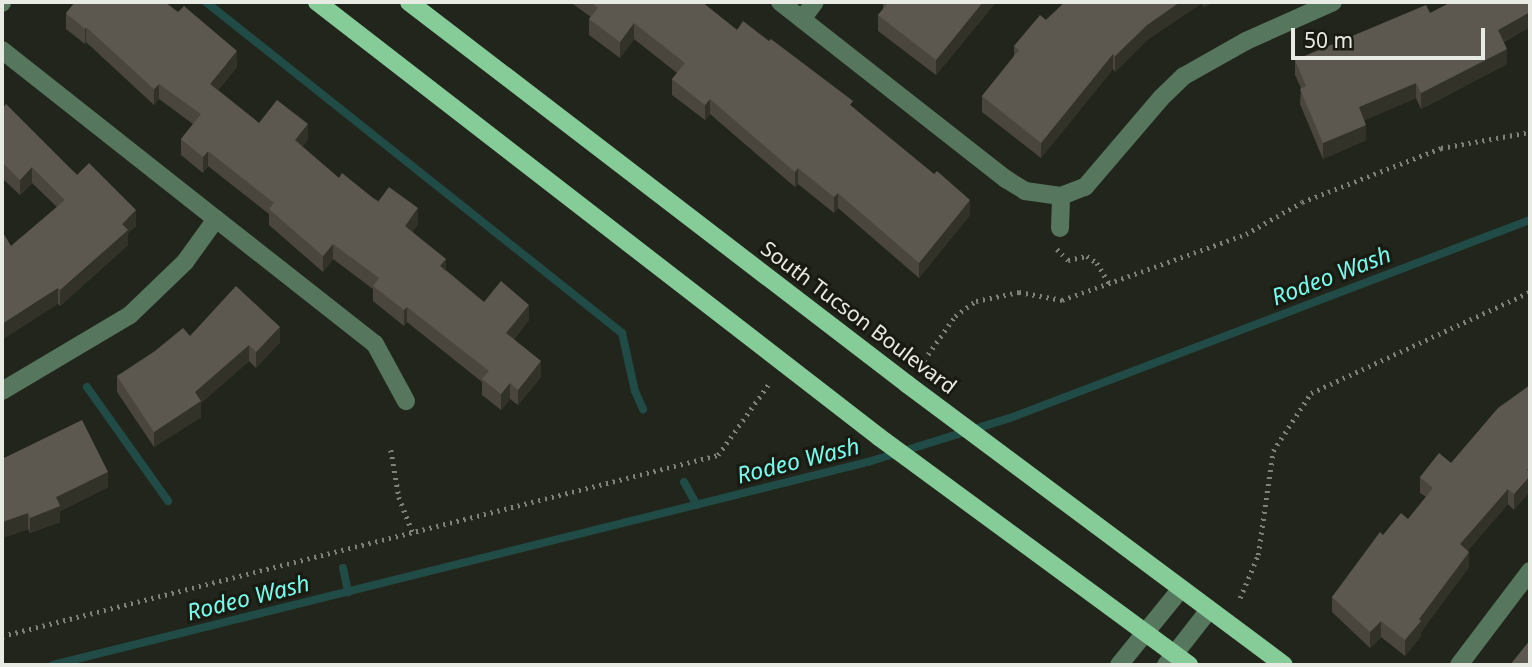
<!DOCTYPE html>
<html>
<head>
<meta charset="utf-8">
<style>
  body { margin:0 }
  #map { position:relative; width:1532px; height:667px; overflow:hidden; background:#22251b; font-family:"Noto Sans",sans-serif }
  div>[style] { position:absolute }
  .stream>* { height:8px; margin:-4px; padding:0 4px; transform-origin:4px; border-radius:4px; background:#214b46 }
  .path>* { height:4.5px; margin-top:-2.25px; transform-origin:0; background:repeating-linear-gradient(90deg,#7f827a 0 2px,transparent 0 7px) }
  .minor>* { height:18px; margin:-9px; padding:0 9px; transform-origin:9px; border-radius:9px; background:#56775e }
  .major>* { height:18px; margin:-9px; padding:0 9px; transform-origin:9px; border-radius:9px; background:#86cc98 }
  .wall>* { inset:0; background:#4b463d }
  .shaded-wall>* { inset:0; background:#333228 }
  .building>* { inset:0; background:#5c584f }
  span { translate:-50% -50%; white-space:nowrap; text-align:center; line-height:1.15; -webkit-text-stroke:6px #191b12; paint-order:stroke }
  .street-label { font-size:21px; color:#e8eae4 }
  .water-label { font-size:23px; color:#79fdec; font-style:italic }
  .frame { position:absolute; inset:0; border:4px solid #e8eae4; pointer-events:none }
  .scale { position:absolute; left:1291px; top:28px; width:194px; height:32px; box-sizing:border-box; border:4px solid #e8eae4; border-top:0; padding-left:9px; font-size:21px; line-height:24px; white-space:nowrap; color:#e8eae4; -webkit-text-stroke:5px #191b12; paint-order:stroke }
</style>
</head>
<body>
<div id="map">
  <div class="stream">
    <div style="left:206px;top:2px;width:532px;rotate:38.51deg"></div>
    <div style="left:622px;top:333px;width:59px;rotate:77.4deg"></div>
    <div style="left:635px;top:391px;width:20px;rotate:66deg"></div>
    <div style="left:87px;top:387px;width:140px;rotate:54.6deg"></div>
    <div style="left:684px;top:482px;width:26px;rotate:61deg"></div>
    <div style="left:343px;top:568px;width:25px;rotate:78deg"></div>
    <div style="left:53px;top:665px;width:840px;rotate:-13.99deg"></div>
    <div style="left:868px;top:462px;width:149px;rotate:-17.2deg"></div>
    <div style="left:1010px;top:418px;width:556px;rotate:-20.85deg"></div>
  </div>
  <div class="path">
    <div style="left:1057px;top:249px;width:16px;rotate:45deg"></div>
    <div style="left:1068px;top:260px;width:19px;rotate:-12deg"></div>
    <div style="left:1087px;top:256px;width:12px;rotate:35deg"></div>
    <div style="left:1097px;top:263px;width:23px;rotate:59deg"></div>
    <div style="left:920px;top:366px;width:61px;rotate:-55deg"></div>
    <div style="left:955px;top:316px;width:26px;rotate:-36deg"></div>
    <div style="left:976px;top:301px;width:44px;rotate:-11.8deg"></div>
    <div style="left:1019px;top:292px;width:44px;rotate:10.5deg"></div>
    <div style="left:1062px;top:300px;width:195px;rotate:-19.7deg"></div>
    <div style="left:1246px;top:234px;width:64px;rotate:-29.7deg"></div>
    <div style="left:1302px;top:202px;width:149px;rotate:-21.2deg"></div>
    <div style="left:1441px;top:148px;width:90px;rotate:-10.2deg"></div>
    <div style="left:391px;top:450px;width:48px;rotate:80.3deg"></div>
    <div style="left:399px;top:497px;width:39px;rotate:69deg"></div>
    <div style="left:1240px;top:598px;width:47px;rotate:-67.3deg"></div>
    <div style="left:1258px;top:555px;width:105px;rotate:-81.8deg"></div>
    <div style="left:1273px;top:451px;width:69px;rotate:-56.8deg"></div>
    <div style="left:1311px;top:393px;width:241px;rotate:-24.8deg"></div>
    <div style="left:2px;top:636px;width:739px;rotate:-14.19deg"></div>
    <div style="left:718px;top:455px;width:86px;rotate:-54.5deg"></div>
  </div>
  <div class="minor">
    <div style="left:780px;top:2px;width:287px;rotate:38.1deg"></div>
    <div style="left:1006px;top:179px;width:22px;rotate:32deg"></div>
    <div style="left:1025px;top:191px;width:36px;rotate:8deg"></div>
    <div style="left:1061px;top:196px;width:26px;rotate:-21deg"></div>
    <div style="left:1085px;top:187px;width:117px;rotate:-49.5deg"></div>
    <div style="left:1161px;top:98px;width:32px;rotate:-44deg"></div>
    <div style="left:1184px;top:76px;width:71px;rotate:-29.4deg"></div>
    <div style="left:1246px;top:41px;width:95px;rotate:-24.1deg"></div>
    <div style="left:2px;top:3px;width:1px;rotate:-90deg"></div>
    <div style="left:802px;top:19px;width:21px;rotate:-53deg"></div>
    <div style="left:2px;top:50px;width:273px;rotate:38.3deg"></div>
    <div style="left:216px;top:219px;width:53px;rotate:125.8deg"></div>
    <div style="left:185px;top:262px;width:76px;rotate:136.1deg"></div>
    <div style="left:130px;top:315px;width:149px;rotate:149.3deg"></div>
    <div style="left:216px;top:219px;width:202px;rotate:38.2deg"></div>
    <div style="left:375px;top:344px;width:65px;rotate:61.5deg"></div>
    <div style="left:1060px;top:228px;width:32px;rotate:-88deg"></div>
    <div style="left:1119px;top:665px;width:97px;rotate:-50.9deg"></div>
    <div style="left:1166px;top:665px;width:70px;rotate:-52deg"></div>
    <div style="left:1459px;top:665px;width:118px;rotate:-52.9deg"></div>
  </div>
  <div class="major">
    <div style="left:317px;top:2px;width:711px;rotate:37.74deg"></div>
    <div style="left:879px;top:437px;width:385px;rotate:36.3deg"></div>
    <div style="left:409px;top:2px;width:628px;rotate:37.49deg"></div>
    <div style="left:907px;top:384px;width:470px;rotate:36.7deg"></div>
  </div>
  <div class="wall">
    <div style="clip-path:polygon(570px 2px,702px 2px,737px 30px,853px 107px,970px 215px,919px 278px,838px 208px,834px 213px,798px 184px,795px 187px,710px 114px,705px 120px,672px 95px,672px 79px,677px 73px,634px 39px,620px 58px,589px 35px,589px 19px,591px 17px)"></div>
    <div style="clip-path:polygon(883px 2px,996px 2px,936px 75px,878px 31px,878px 15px,883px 9px)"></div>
    <div style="clip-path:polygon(1065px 2px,1214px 2px,1204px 7px,1202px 3px,1147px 40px,1115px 72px,1113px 69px,1041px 158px,982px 112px,982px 96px,1014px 56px,1014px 46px,1046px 20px)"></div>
    <div style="clip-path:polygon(1530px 2px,1530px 27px,1504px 42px,1507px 64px,1421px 109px,1416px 98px,1364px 120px,1366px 140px,1323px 159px,1300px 104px,1301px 88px,1295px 75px,1295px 60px,1430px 13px)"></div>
    <div style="clip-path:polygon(66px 13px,237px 67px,218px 90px,259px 123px,308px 139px,302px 147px,339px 178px,418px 224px,412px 232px,446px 270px,484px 302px,529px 320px,514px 339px,541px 377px,518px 405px,510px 399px,501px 410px,482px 395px,482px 382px,407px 322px,404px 326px,373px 301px,373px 289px,333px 259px,323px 272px,269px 225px,269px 214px,208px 166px,203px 173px,181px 155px,181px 139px,193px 124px,159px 99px,154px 105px,86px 42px,85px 44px,66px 29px)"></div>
    <div style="clip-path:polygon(2px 109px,136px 226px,128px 233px,128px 245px,60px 306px,11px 246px,57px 207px,32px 183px,20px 195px,3px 179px,2px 180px)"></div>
    <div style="clip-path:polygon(190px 336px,280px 342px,256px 368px,249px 361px,201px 403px,201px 417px,154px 447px,117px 392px,117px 376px)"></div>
    <div style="clip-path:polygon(1530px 385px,1514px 510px,1508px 504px,1468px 550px,1469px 567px,1421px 632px,1421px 636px,1405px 656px,1381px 637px,1370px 648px,1332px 612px,1332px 597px,1383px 535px,1408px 519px,1426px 497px,1420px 493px,1420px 477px,1451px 463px)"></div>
    <div style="clip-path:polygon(2px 459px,108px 487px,60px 511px,60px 522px,30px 533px,28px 529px,2px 538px)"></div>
  </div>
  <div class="shaded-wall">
    <div style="clip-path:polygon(983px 2px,996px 2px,936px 75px,936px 60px)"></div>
    <div style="clip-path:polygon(1180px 2px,1202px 3px,1147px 40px,1115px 72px,1115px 56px,1147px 25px)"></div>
    <div style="clip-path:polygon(1204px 2px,1214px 2px,1204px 7px)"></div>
    <div style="clip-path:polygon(1530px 12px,1530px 27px,1498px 45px,1498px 30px)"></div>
    <div style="clip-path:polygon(634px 23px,634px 39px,620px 58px,620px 42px)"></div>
    <div style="clip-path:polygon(86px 27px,86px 42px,85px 44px,85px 29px)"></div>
    <div style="clip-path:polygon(1507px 49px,1507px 64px,1421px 109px,1421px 93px)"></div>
    <div style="clip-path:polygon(237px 51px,237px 67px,210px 99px,210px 84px)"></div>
    <div style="clip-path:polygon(1113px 54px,1113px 69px,1041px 158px,1041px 143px)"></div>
    <div style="clip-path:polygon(1416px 83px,1416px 98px,1359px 123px,1359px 107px)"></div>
    <div style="clip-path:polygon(159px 84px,159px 99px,154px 105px,154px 89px)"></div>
    <div style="clip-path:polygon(710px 99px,710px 114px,705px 120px,705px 105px)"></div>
    <div style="clip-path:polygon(308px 124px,308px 139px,295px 156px,295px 140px)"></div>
    <div style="clip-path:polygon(1366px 125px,1366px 140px,1323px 159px,1323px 143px)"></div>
    <div style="clip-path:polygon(208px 151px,208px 166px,203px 173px,203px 157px)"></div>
    <div style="clip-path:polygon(3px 163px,3px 179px,2px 180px,2px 165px)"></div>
    <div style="clip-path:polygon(32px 167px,32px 183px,20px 195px,20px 180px)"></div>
    <div style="clip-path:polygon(798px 168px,798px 184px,795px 187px,795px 172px)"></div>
    <div style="clip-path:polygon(838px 193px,838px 208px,834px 213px,834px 197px)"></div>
    <div style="clip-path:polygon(970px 200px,970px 215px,919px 278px,919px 263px)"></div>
    <div style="clip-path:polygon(418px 208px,418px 224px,405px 242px,405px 226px)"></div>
    <div style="clip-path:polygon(136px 210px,136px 226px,128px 233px,128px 245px,60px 306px,60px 290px)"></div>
    <div style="clip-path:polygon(333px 244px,333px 259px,323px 272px,323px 256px)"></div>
    <div style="clip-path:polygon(446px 259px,446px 275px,440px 266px)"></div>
    <div style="clip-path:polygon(58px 288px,58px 304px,2px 340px,2px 324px)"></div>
    <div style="clip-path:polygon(529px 305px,529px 320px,506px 348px,506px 333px)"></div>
    <div style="clip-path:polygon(407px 307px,407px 322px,404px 326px,404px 310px)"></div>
    <div style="clip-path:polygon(280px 327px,280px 342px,256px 368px,256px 352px)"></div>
    <div style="clip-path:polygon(249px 345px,249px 361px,201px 403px,201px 417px,154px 447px,154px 432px,195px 392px)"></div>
    <div style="clip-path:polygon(541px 361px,541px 377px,518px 405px,518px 390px)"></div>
    <div style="clip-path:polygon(510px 383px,510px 399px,501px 410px,501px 394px)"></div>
    <div style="clip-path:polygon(1530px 467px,1530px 492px,1514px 510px,1514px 494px,1527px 470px)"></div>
    <div style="clip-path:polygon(108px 472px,108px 487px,60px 511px,60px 522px,30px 533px,30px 518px,56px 497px)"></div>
    <div style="clip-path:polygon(1508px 489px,1508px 504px,1460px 560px,1460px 544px)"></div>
    <div style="clip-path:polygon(28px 513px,28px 529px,2px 538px,2px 522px)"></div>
    <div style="clip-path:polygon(1469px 552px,1469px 567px,1421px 632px,1421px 636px,1405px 656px,1405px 640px,1419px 619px)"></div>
    <div style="clip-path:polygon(1381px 621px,1381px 637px,1370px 648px,1370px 632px)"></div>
  </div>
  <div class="building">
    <div style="clip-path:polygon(75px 2px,165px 2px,178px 12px,184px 6px,237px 51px,210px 84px,259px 123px,277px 100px,308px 124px,295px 140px,339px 178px,342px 173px,378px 202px,389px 187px,418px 208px,405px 226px,446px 259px,440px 266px,484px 302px,501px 281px,529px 305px,506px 333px,541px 361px,518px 390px,510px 383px,501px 394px,482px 379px,489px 371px,407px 307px,404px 310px,373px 286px,379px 278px,333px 244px,323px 256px,269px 209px,274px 203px,208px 151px,203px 157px,181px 139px,201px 114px,159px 84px,154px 89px,86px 27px,85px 29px,66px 13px)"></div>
    <div style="clip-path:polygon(591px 2px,702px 2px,737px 30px,743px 21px,769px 41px,771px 39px,853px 101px,850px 105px,934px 174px,937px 171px,970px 200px,919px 263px,838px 193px,834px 197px,798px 168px,795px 172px,710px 99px,705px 105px,672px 79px,685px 63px,634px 23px,620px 42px,589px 19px,598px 8px)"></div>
    <div style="clip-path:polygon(887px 2px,983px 2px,936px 60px,878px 15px,888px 3px)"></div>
    <div style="clip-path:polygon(1065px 2px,1180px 2px,1147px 25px,1115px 56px,1113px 54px,1041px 143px,982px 96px,1019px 50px,1014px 46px,1040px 15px,1046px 20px)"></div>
    <div style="clip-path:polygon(1451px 2px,1530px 2px,1530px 12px,1498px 30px,1507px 49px,1421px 93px,1416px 83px,1359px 107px,1366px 125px,1323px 143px,1300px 89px,1306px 86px,1295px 60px,1426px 5px,1430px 13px)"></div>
    <div style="clip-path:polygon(6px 104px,77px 175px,89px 163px,136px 210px,122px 224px,128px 230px,60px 290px,58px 288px,2px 324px,2px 231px,11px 246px,65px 200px,32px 167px,20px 180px,3px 163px,2px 165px,2px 109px)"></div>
    <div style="clip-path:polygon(236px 286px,280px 327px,256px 352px,249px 345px,195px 392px,201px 401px,154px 432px,117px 376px,155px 351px,183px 328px,190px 336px)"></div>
    <div style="clip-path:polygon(1530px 385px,1530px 467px,1527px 470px,1530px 472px,1530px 476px,1514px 494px,1508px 489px,1460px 544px,1469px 552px,1419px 619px,1421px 621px,1405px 640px,1381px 621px,1370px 632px,1332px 597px,1380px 532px,1383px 535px,1401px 513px,1408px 519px,1433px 488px,1420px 477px,1439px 453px,1451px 463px,1498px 408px)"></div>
    <div style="clip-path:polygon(82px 420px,108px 472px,56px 497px,60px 506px,30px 518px,28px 513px,2px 522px,2px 459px)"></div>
    <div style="clip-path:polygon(1530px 640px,1530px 665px,1510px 665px)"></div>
  </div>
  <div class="street-label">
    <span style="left:859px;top:317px;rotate:37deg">South Tucson Boulevard</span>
  </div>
  <div class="water-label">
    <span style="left:1331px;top:275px;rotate:-21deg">Rodeo Wash</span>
    <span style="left:798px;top:460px;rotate:-14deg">Rodeo Wash</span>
    <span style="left:248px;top:597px;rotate:-14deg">Rodeo Wash</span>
  </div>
  <div class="frame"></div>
  <div class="scale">50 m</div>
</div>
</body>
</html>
